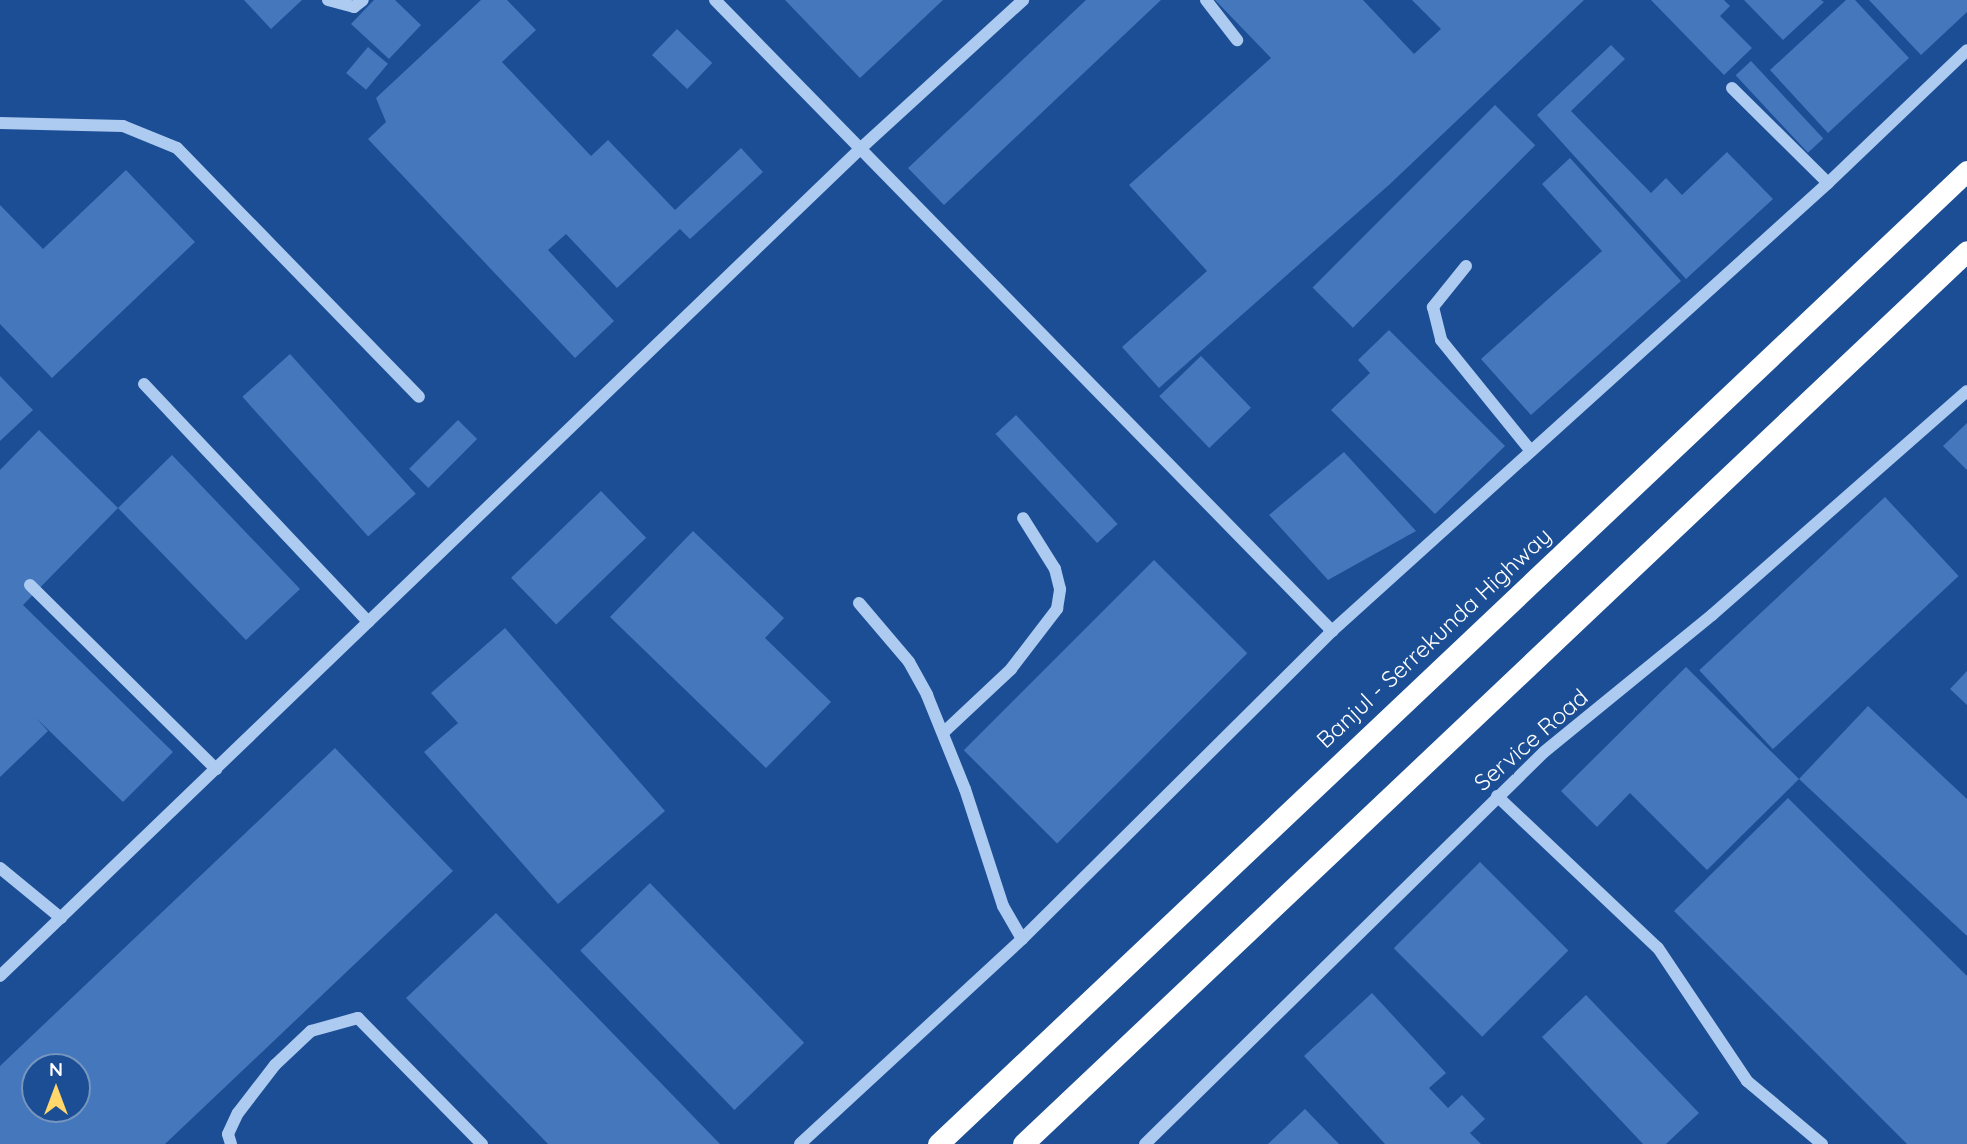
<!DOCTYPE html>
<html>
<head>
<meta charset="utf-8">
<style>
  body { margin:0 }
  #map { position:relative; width:1967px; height:1144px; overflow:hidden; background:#1b4e95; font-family:Quicksand,sans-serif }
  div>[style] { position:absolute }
  .building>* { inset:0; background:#4477bc; transform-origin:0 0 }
  .minor>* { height:12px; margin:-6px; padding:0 6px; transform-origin:6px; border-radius:6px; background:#adcaf0 }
  .highway>* { height:21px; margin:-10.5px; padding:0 10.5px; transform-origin:10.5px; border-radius:10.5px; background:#fff }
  span { translate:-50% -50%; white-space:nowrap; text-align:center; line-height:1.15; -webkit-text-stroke:7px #1b4e95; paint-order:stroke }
  .street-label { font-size:23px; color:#fff }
  .north { position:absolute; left:21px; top:1053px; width:70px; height:70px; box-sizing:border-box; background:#1b4e95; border:2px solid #7695bf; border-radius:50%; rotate:0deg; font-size:19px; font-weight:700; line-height:28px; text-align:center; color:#fff }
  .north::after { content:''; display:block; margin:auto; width:24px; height:32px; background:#ffd76b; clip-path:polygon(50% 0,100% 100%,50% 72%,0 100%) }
</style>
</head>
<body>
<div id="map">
  <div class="building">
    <div style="clip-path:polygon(244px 0,302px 0,271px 29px)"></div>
    <div style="clip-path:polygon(374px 0,395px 0,421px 25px,389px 59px,351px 24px)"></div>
    <div style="clip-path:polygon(481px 0,507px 0,536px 30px,502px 62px,591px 156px,608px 140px,675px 210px,741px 148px,763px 172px,690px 239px,680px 229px,617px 288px,566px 234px,548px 250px,614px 321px,575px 358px,368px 139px,386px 122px,376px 98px)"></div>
    <div style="clip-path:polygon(785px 0,943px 0,860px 78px)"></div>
    <div style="clip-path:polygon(1086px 0,1161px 0,944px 205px,908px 168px)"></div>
    <div style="clip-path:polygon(1215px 0,1363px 0,1414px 54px,1441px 29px,1412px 0,1584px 0,1390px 184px,1159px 388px,1122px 347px,1207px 271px,1129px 185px,1271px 58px)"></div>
    <div style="clip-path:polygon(1651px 0,1724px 0,1730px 6px,1720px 16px,1752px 48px,1724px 75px)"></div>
    <div style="clip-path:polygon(1744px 0,1821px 0,1824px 2px,1783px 40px)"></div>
    <div style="clip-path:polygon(1846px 0,1855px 0,1909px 58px,1828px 133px,1770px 70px)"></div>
    <div style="clip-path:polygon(1869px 0,1967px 0,1967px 12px,1921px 55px)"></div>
    <div style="left:677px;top:29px;width:49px;height:36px;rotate:44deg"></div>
    <div style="clip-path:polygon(1611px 45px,1625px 59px,1571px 111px,1651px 193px,1666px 178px,1682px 195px,1727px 152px,1773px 199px,1686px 279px,1537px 115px)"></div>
    <div style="left:368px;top:47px;width:26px;height:34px;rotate:40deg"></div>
    <div style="left:1751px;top:61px;width:106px;height:21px;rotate:47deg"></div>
    <div style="left:1495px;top:105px;width:57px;height:258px;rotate:45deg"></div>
    <div style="clip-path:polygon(1570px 158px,1681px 281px,1531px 415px,1481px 359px,1602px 251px,1542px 184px)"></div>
    <div style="clip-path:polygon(126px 170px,195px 242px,52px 378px,0 324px,0 205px,43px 249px)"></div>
    <div style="clip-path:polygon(1389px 330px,1505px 446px,1435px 514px,1331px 410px,1370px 373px,1358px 360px)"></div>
    <div style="left:290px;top:354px;width:188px;height:64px;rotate:48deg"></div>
    <div style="left:1201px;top:356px;width:72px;height:58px;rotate:46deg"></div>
    <div style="clip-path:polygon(0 376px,33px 410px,0 441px)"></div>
    <div style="left:1016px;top:415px;width:149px;height:28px;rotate:47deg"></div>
    <div style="left:458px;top:420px;width:27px;height:69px;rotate:45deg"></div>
    <div style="clip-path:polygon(1967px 423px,1967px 470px,1943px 446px)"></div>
    <div style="clip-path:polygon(39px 430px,118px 508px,172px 455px,300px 589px,246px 640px,118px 508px,23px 605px,173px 752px,123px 802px,36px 718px,48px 731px,0 777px,0 470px)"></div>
    <div style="clip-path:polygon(1344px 452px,1416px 531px,1328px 580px,1269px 515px)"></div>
    <div style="left:601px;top:491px;width:65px;height:125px;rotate:46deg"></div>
    <div style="left:1885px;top:497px;width:108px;height:254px;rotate:47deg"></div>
    <div style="clip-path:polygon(693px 531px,784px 618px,765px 638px,831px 702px,766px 768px,610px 617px)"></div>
    <div style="left:1154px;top:560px;width:132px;height:269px;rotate:45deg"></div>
    <div style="clip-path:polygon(505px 628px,665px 811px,558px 904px,424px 752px,458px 723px,431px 693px)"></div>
    <div style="clip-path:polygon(1686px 667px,1799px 779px,1707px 870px,1630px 793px,1597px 827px,1561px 791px)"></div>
    <div style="clip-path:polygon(1967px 671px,1967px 705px,1950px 689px)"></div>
    <div style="clip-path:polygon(1868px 706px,1967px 799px,1967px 936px,1799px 779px)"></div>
    <div style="clip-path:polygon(evenodd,335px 748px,453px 871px,165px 1144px,0 1144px,0 1066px,335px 748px,35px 1067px,77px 1067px,77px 1109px,35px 1109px,35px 1067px)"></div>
    <div style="clip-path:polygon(1788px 798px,1967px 976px,1967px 1144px,1907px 1144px,1674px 911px)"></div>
    <div style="left:1480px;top:862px;width:125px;height:122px;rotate:45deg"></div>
    <div style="left:650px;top:883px;width:222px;height:97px;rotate:46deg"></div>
    <div style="clip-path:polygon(496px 913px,720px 1144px,548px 1144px,406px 998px)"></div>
    <div style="clip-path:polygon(1372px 993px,1446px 1073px,1429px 1088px,1448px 1108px,1462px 1095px,1485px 1119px,1470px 1133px,1481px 1144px,1385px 1144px,1304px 1056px)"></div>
    <div style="clip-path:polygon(1586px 995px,1699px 1113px,1666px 1144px,1643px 1144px,1542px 1037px)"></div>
    <div style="clip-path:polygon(1305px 1109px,1339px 1144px,1268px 1144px)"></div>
  </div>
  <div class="minor">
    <div style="left:328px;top:0;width:27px;rotate:15deg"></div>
    <div style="left:354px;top:7px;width:11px;rotate:-38deg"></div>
    <div style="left:715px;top:0;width:883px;rotate:45.64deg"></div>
    <div style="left:1206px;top:0;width:51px;rotate:52.2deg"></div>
    <div style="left:1732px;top:88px;width:135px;rotate:44.7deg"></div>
    <div style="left:0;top:123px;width:123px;rotate:1.4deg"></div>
    <div style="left:123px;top:126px;width:58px;rotate:22.2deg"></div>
    <div style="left:177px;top:148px;width:347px;rotate:45.8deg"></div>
    <div style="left:1466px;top:266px;width:53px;rotate:128.8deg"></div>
    <div style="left:1433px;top:307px;width:34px;rotate:76deg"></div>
    <div style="left:1441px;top:340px;width:143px;rotate:51deg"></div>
    <div style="left:144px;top:384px;width:327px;rotate:46.7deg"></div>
    <div style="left:30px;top:585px;width:262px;rotate:44.7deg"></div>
    <div style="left:859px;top:603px;width:77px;rotate:49.7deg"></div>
    <div style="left:909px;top:662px;width:38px;rotate:61deg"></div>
    <div style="left:927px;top:695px;width:101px;rotate:68deg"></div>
    <div style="left:965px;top:789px;width:123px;rotate:72deg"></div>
    <div style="left:1003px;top:906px;width:38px;rotate:60deg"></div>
    <div style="left:944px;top:732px;width:92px;rotate:-43.2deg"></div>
    <div style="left:1011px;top:669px;width:76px;rotate:-52.5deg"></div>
    <div style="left:1057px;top:609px;width:20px;rotate:-81deg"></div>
    <div style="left:1060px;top:589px;width:21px;rotate:-104deg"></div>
    <div style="left:1055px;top:569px;width:60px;rotate:-122.1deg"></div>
    <div style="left:1497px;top:796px;width:221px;rotate:43.4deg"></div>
    <div style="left:1658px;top:948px;width:160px;rotate:56.2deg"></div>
    <div style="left:1747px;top:1081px;width:98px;rotate:40deg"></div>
    <div style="left:0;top:868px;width:79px;rotate:39.3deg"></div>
    <div style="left:0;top:976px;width:1193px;rotate:-43.88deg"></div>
    <div style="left:860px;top:149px;width:221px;rotate:-42.4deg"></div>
    <div style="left:231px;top:1144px;width:10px;rotate:-107deg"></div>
    <div style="left:228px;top:1134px;width:23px;rotate:-65deg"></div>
    <div style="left:238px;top:1113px;width:61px;rotate:-52.4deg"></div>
    <div style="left:275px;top:1065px;width:50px;rotate:-43.4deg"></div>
    <div style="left:311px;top:1031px;width:49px;rotate:-15.5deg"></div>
    <div style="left:358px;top:1018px;width:177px;rotate:45.5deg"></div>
    <div style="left:800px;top:1144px;width:302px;rotate:-42.7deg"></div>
    <div style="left:1022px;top:939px;width:437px;rotate:-44.8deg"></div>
    <div style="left:1332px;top:631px;width:668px;rotate:-42.09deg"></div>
    <div style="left:1828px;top:183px;width:192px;rotate:-43.7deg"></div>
    <div style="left:1145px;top:1144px;width:559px;rotate:-44.49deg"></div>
    <div style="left:1544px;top:752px;width:217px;rotate:-39.2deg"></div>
    <div style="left:1712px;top:615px;width:339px;rotate:-41.3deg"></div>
  </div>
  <div class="highway">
    <div style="left:938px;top:1144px;width:1416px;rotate:-43.4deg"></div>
    <div style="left:1023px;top:1144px;width:1299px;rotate:-43.41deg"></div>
  </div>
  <div class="street-label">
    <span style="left:1434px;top:638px;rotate:-43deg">Banjul - Serrekunda Highway</span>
    <span style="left:1531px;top:740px;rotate:-41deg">Service Road</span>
  </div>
  <div class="north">N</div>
</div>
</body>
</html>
